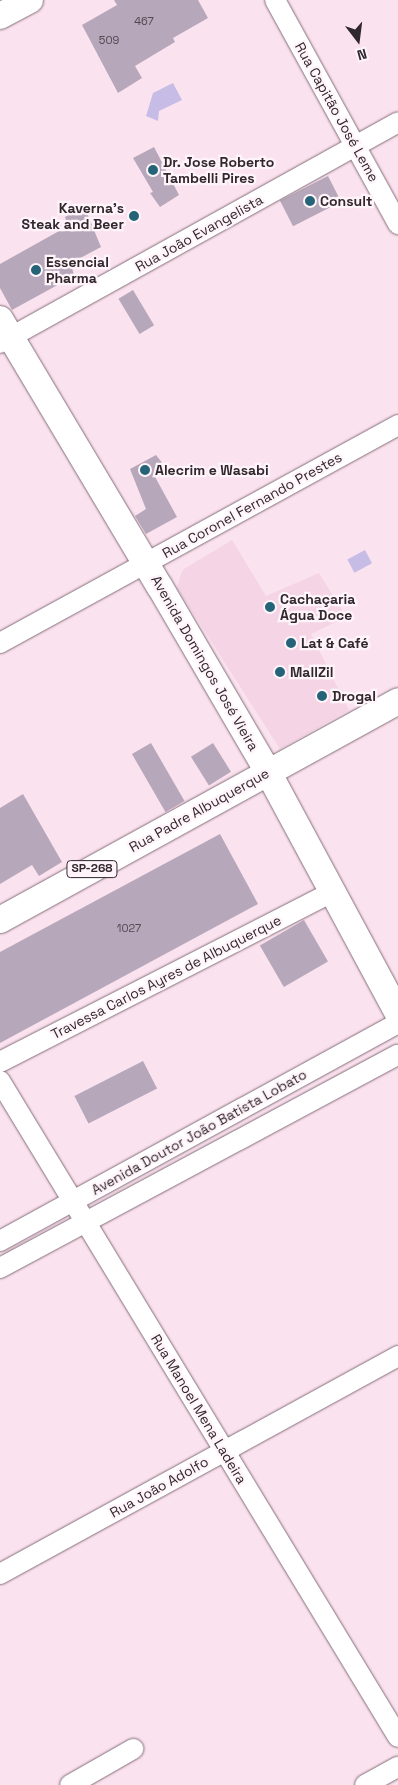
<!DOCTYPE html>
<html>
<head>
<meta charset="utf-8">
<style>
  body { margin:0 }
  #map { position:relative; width:398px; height:1785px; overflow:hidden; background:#fbe2ef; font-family:"Space Grotesk",sans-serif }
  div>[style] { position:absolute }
  .built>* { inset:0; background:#f4d4e5 }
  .water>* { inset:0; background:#c6bce5; transform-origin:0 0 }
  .building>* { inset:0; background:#b7a7ba; transform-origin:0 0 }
  .roads { filter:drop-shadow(0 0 1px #836e79) drop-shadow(0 0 1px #836e79) }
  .minor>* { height:20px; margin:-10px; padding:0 10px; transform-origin:10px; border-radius:10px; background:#fff }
  .major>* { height:26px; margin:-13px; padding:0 13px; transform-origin:13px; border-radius:13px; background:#fff }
  .dots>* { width:14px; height:14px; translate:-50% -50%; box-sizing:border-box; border:2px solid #fef4f9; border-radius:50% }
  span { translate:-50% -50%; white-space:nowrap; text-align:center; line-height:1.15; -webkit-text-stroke:4.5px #fef4f9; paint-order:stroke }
  .number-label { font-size:11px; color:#524850 }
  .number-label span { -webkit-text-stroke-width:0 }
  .shield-label span { padding:1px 4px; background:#fef4f9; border:1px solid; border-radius:4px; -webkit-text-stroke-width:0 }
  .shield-label { font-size:12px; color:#31282d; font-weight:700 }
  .street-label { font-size:14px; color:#31282d }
  .poi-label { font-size:14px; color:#31282d; font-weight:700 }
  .left { translate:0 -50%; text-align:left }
  .right { translate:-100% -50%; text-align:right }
  .north { position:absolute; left:333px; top:15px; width:50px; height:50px; -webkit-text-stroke:4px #fef4f9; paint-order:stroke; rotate:165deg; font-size:14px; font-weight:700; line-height:20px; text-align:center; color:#31282d }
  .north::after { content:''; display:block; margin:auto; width:18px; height:22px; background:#31282d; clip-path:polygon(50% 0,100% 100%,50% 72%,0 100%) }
</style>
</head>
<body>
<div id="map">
  <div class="built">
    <div style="clip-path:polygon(232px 540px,266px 596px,319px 573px,346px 617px,311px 634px,349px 710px,280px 749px,177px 588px,181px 574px,184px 569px)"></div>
  </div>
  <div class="water">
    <div style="clip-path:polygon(173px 83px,182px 100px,159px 111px,158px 121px,146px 116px,153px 93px)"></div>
    <div style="left:365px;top:550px;width:15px;height:20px;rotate:62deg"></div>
  </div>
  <div class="building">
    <div style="clip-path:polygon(114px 0,198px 0,208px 18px,173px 38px,175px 42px,135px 66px,142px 78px,118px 93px,82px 25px,117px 5px)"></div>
    <div style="clip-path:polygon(154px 147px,179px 195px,160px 207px,150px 193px,153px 192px,133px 158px)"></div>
    <div style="left:328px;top:176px;width:29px;height:54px;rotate:63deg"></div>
    <div style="clip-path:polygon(84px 206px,101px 247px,71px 263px,74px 276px,12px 310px,0 288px,0 264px,68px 226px,65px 217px)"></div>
    <div style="left:133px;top:290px;width:41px;height:17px;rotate:59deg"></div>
    <div style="clip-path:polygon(156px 455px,167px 469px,154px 475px,177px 517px,146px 534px,135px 516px,146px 509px,130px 469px)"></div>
    <div style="left:151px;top:743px;width:67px;height:22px;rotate:60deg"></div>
    <div style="left:213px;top:743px;width:34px;height:26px;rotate:58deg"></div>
    <div style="clip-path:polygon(23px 794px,62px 862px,39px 876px,32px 865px,0 884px,0 808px)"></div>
    <div style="clip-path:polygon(220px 834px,258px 904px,0 1043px,0 952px)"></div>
    <div style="left:304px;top:920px;width:48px;height:51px;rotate:60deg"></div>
    <div style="left:143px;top:1061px;width:31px;height:77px;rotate:63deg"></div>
  </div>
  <div class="roads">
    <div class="minor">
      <div style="left:275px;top:0;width:256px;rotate:61.2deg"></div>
      <div style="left:0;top:343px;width:455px;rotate:-29deg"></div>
      <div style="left:0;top:643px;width:454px;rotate:-28.7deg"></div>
      <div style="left:0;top:1062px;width:373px;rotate:-27.1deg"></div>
      <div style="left:0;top:1081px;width:767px;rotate:58.75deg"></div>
      <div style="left:0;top:1241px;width:454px;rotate:-28.7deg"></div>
      <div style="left:0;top:1268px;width:451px;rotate:-28.2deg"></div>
      <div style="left:0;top:1574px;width:454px;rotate:-28.7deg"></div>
      <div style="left:70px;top:1785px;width:73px;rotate:-29.7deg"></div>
      <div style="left:365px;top:1785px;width:38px;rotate:-29deg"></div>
    </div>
    <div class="major">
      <div style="left:0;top:16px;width:34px;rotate:-28deg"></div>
      <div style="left:0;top:319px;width:312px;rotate:59.2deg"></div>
      <div style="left:160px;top:587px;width:214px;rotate:59.7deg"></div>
      <div style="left:268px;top:772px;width:274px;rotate:61.7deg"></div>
      <div style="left:0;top:920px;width:454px;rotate:-28.8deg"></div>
    </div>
  </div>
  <div class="dots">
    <div style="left:153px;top:170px;background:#256379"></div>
    <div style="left:310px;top:201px;background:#256379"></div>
    <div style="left:134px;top:216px;background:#256379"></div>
    <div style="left:36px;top:270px;background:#256379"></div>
    <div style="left:145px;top:470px;background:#256379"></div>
    <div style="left:270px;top:607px;background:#256379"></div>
    <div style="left:291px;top:643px;background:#256379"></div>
    <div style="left:280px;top:672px;background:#256379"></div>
    <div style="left:322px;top:696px;background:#256379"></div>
  </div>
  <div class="number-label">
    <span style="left:144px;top:21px">467</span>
    <span style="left:109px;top:40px">509</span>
    <span style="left:129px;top:928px">1027</span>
  </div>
  <div class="shield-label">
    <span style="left:92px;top:869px">SP-268</span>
  </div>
  <div class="street-label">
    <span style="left:337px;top:112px;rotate:61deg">Rua Capitão José Leme</span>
    <span style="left:199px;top:233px;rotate:-29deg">Rua João Evangelista</span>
    <span style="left:252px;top:505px;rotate:-29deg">Rua Coronel Fernando Prestes</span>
    <span style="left:205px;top:663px;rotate:60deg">Avenida Domingos José Vieira</span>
    <span style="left:199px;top:810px;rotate:-29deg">Rua Padre Albuquerque</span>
    <span style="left:166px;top:977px;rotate:-27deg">Travessa Carlos Ayres de Albuquerque</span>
    <span style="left:199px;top:1132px;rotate:-29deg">Avenida Doutor João Batista Lobato</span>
    <span style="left:199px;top:1409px;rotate:59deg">Rua Manoel Mena Ladeira</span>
    <span style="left:159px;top:1487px;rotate:-29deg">Rua João Adolfo</span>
  </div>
  <div class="poi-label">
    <span class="left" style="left:163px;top:170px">Dr. Jose Roberto<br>Tambelli Pires</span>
    <span class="left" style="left:320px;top:201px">Consult</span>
    <span class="right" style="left:124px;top:216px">Kaverna's<br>Steak and Beer</span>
    <span class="left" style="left:46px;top:270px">Essencial<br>Pharma</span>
    <span class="left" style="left:155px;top:470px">Alecrim e Wasabi</span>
    <span class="left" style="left:280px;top:607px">Cachaçaria<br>Água Doce</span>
    <span class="left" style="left:301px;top:643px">Lat &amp; Café</span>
    <span class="left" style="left:290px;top:672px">MallZil</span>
    <span class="left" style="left:332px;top:696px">Drogal</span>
  </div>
  <div class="north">N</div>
</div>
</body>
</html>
